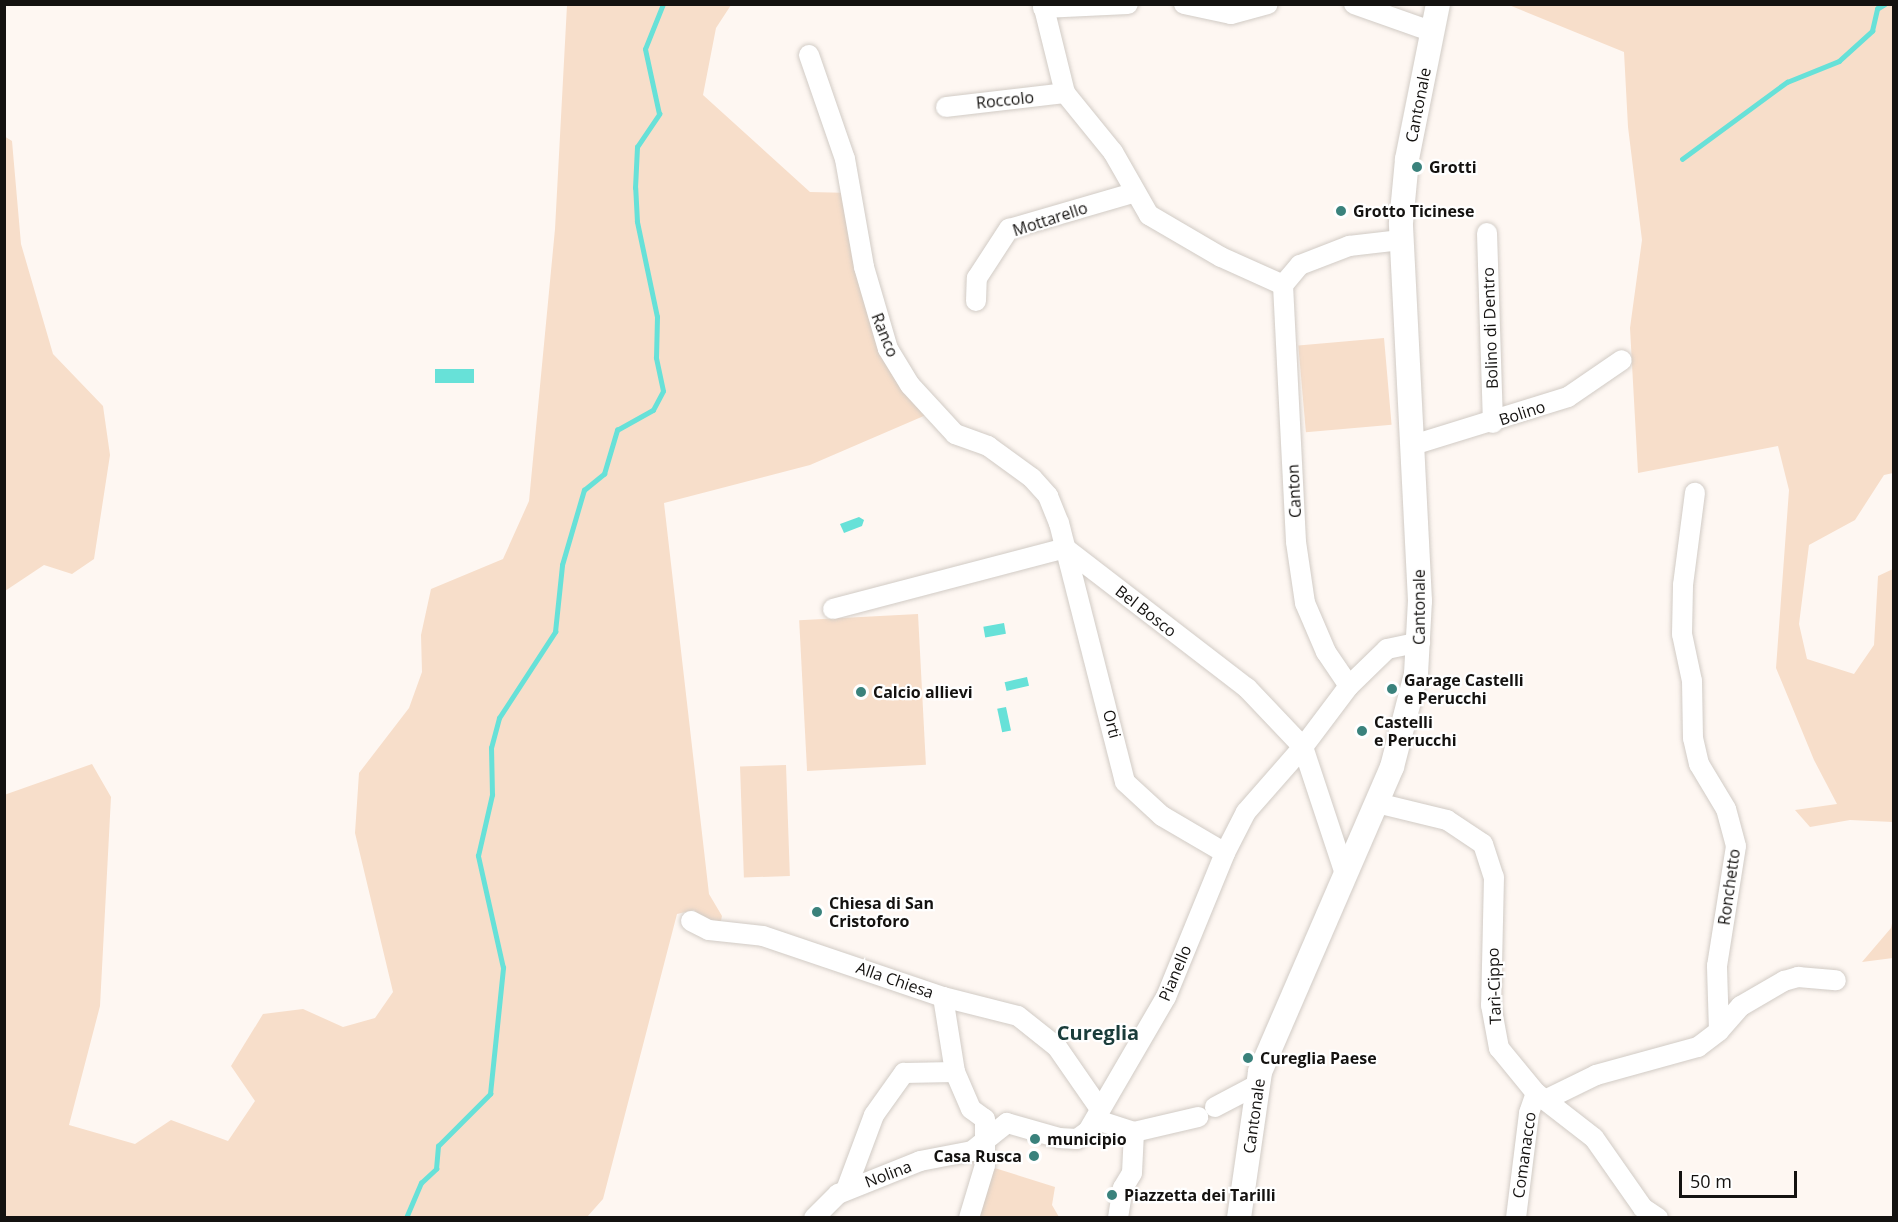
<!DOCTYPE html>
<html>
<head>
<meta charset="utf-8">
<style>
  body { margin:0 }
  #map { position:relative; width:1898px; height:1222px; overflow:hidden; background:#fef7f2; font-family:"Open Sans",sans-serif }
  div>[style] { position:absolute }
  .green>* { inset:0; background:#f7deca; transform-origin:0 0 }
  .water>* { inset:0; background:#67e1d8; transform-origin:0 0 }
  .stream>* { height:4.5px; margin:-2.25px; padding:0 2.25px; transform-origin:2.25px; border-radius:2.25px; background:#67e1d8 }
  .roads { filter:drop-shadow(0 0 2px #d1cbc5) drop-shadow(0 0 2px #d1cbc5) }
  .minor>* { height:20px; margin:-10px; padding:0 10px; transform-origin:10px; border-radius:10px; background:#fff }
  .tertiary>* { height:24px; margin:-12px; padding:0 12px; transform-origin:12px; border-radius:12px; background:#fff }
  .dots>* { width:16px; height:16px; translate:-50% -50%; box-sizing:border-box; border:3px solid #fff; border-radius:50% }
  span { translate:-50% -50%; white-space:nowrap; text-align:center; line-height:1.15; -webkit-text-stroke:4.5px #fff; paint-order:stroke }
  .street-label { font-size:16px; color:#141210 }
  .poi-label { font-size:16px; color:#141210; font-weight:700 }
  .left { translate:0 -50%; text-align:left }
  .right { translate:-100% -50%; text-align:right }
  .quarter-label { font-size:20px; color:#1a3c3a; font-weight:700 }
  .frame { position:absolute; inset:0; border:6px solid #141210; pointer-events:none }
  .scale { position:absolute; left:1679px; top:1171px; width:118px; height:27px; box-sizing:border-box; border:3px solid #141210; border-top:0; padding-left:8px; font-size:18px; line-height:21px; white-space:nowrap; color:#141210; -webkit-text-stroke:4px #fff; paint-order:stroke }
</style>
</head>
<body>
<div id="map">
  <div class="green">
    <div style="clip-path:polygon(567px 5px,731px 5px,716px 28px,703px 95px,810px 192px,852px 193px,876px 313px,933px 412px,810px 465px,664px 503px,709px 894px,722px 916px,721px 921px,708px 926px,694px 910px,677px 914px,603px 1199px,587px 1217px,5px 1217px,4px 795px,92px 764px,111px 797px,100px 1006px,69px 1125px,135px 1144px,171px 1120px,228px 1141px,255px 1101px,231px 1066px,263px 1014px,303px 1009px,343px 1027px,375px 1018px,393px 992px,355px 833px,359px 773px,409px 708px,422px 672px,421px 635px,431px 589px,503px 559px,529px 501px,555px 229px)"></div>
    <div style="clip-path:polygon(1509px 5px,1893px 5px,1893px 473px,1884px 475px,1855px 520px,1809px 545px,1799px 624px,1807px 659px,1854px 674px,1874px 645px,1878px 576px,1893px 569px,1893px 822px,1850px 820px,1810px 827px,1795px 810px,1837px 804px,1814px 760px,1776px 668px,1789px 490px,1778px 446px,1638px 473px,1630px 328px,1642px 240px,1628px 127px,1624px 52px)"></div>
    <div style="clip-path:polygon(4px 136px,12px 141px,21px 244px,53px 354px,103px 406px,110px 455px,94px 559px,72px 574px,44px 565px,5px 591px)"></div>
    <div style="left:1384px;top:338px;width:87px;height:86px;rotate:85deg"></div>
    <div style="left:918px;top:614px;width:151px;height:119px;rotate:87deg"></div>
    <div style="left:786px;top:765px;width:111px;height:46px;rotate:88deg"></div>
    <div style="clip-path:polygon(1893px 919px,1893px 958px,1862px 962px,1891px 928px)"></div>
    <div style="clip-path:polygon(985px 1165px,1055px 1187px,1052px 1205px,1059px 1217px,969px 1218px)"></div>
  </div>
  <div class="water">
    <div style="left:474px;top:369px;width:14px;height:39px;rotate:90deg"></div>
    <div style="clip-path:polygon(859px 517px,864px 520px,862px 526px,844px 533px,840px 524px)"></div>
    <div style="left:1004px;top:623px;width:11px;height:21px;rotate:80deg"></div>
    <div style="left:1027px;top:677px;width:9px;height:23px;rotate:77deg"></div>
    <div style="left:1006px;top:707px;width:24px;height:9px;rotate:78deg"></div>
  </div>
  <div class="stream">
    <div style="left:1682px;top:159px;width:130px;rotate:-36.3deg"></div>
    <div style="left:1787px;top:82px;width:56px;rotate:-22deg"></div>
    <div style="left:1839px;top:61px;width:45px;rotate:-42.3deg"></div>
    <div style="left:1872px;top:31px;width:23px;rotate:-77deg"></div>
    <div style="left:1877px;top:9px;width:9px;rotate:-32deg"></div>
    <div style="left:406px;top:1218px;width:38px;rotate:-67deg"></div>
    <div style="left:421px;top:1183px;width:21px;rotate:-43deg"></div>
    <div style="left:436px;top:1169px;width:23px;rotate:-85deg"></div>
    <div style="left:438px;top:1146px;width:74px;rotate:-45deg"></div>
    <div style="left:490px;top:1094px;width:127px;rotate:-84.1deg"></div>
    <div style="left:503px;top:968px;width:115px;rotate:-102.6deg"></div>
    <div style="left:478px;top:856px;width:63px;rotate:-77.1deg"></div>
    <div style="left:492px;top:795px;width:47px;rotate:-91.2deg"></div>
    <div style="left:491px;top:748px;width:31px;rotate:-75deg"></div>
    <div style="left:499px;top:718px;width:103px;rotate:-56.9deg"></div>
    <div style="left:555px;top:632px;width:67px;rotate:-84deg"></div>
    <div style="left:562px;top:565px;width:78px;rotate:-73.7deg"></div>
    <div style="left:584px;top:490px;width:26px;rotate:-39deg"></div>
    <div style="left:604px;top:474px;width:46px;rotate:-73.5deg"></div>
    <div style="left:617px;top:430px;width:41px;rotate:-29.1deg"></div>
    <div style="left:653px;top:410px;width:21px;rotate:-62deg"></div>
    <div style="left:663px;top:391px;width:34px;rotate:-102deg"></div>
    <div style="left:656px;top:358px;width:41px;rotate:-88.6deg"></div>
    <div style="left:657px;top:317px;width:97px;rotate:-101.9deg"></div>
    <div style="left:637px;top:222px;width:34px;rotate:-93deg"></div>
    <div style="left:635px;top:188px;width:41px;rotate:-87.2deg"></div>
    <div style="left:637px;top:147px;width:40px;rotate:-56deg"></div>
    <div style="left:659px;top:114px;width:66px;rotate:-102.2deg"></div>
    <div style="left:645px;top:49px;width:48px;rotate:-68.2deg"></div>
  </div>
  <div class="roads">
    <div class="minor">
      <div style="left:1043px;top:4px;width:92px;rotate:76.1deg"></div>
      <div style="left:1065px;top:93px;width:76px;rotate:50.9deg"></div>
      <div style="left:1113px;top:152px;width:73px;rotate:60.3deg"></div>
      <div style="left:1149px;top:215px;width:83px;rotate:30.3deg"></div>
      <div style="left:1221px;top:257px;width:68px;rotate:24.3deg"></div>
      <div style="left:1283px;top:285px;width:26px;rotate:-50deg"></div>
      <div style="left:1300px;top:265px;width:53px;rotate:-21.2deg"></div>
      <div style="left:1349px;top:246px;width:52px;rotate:-6.6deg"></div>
      <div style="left:1184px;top:4px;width:48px;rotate:12deg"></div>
      <div style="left:1231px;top:14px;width:38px;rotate:-15deg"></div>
      <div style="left:1354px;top:4px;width:84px;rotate:19.5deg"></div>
      <div style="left:1043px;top:8px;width:85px;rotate:-2.7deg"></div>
      <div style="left:809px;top:55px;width:110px;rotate:70.9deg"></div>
      <div style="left:845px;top:159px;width:110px;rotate:80deg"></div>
      <div style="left:864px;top:267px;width:85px;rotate:73.7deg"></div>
      <div style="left:888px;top:349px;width:42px;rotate:58.6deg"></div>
      <div style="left:910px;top:385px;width:67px;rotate:47.4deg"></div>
      <div style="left:955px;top:434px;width:35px;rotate:20deg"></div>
      <div style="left:988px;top:446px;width:54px;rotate:36deg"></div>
      <div style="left:1032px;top:478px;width:24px;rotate:48deg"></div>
      <div style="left:1048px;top:496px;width:29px;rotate:68deg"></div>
      <div style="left:1059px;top:523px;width:267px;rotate:75.7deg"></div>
      <div style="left:1125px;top:782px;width:50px;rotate:42.6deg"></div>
      <div style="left:1162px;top:816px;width:73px;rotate:30.4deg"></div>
      <div style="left:946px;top:107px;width:120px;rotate:-6.7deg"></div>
      <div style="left:1487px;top:233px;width:190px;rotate:88.2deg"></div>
      <div style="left:1283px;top:285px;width:257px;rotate:87.1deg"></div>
      <div style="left:1296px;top:542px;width:62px;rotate:81.6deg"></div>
      <div style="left:1305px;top:603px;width:53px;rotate:66.8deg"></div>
      <div style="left:1326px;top:652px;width:41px;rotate:55.9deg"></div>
      <div style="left:976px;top:301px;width:23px;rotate:-88deg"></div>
      <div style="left:977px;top:278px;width:59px;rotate:-56.9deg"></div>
      <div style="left:1009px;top:229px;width:129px;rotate:-16.2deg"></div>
      <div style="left:1413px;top:445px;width:162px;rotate:-17.2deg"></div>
      <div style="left:1568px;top:397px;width:65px;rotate:-34.4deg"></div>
      <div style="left:833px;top:609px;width:240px;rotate:-14.7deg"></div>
      <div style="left:1065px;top:548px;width:230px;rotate:37.6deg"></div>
      <div style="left:1247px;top:688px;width:81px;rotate:46.5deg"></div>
      <div style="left:1303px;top:747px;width:134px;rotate:71.7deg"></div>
      <div style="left:1377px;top:803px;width:72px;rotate:13.7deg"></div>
      <div style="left:1447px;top:820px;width:43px;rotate:33.7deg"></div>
      <div style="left:1483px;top:844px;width:35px;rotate:72deg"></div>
      <div style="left:1494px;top:877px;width:128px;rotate:91.3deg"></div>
      <div style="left:1491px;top:1005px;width:44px;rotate:79.5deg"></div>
      <div style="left:1499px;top:1048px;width:58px;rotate:50.6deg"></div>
      <div style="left:1536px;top:1093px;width:73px;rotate:37.8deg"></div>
      <div style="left:1594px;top:1138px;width:85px;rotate:55deg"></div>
      <div style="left:1643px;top:1208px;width:18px;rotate:34deg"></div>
      <div style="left:691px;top:921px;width:20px;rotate:27deg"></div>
      <div style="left:709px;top:930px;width:54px;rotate:6.3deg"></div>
      <div style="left:763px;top:936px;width:190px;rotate:18.7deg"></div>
      <div style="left:943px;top:997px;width:76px;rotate:80.9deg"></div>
      <div style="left:955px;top:1072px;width:40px;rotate:66.6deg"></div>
      <div style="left:971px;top:1109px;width:17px;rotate:36deg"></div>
      <div style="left:985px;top:1119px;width:46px;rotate:90deg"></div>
      <div style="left:985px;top:1165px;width:55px;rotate:106.8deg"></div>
      <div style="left:943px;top:997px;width:77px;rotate:14.2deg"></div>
      <div style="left:1018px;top:1016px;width:50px;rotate:38.5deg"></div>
      <div style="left:1057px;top:1047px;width:75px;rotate:55.3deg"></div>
      <div style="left:1719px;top:1031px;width:33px;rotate:-49deg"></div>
      <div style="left:1741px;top:1006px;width:50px;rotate:-30.2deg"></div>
      <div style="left:1784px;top:981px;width:15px;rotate:-16deg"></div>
      <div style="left:1798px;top:977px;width:38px;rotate:5deg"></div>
      <div style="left:1545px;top:1100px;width:57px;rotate:-26.1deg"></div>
      <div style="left:1596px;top:1075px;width:106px;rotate:-15.4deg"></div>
      <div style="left:1698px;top:1047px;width:26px;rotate:-37deg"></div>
      <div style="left:1719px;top:1031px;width:65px;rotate:-91.8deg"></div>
      <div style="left:1717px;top:966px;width:121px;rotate:-81deg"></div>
      <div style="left:1736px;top:846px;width:38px;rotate:-105deg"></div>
      <div style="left:1726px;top:809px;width:52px;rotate:-121deg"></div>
      <div style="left:1699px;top:764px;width:27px;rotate:-103deg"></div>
      <div style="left:1693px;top:738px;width:57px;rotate:-91deg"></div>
      <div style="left:1692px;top:681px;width:48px;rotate:-102deg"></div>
      <div style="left:1682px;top:634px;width:49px;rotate:-88.8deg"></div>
      <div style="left:1683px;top:585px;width:93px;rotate:-82.6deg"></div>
      <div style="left:1215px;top:1107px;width:47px;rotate:-27.6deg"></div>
      <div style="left:1097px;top:1120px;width:39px;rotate:18deg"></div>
      <div style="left:1134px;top:1132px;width:66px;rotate:-13.2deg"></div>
      <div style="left:846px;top:1190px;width:80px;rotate:-69.5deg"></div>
      <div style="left:874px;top:1115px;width:52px;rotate:-54.5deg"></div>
      <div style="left:904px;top:1073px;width:51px;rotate:-1.1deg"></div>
      <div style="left:814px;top:1218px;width:34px;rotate:-45deg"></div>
      <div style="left:838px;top:1194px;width:88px;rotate:-21.9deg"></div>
      <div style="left:920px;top:1161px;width:53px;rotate:-10.9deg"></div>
      <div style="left:972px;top:1151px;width:45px;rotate:-38.7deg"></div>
      <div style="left:1007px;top:1123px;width:54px;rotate:16.1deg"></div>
      <div style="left:1059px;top:1138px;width:18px;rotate:3deg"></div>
      <div style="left:1077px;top:1139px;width:14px;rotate:-36deg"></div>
      <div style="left:1088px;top:1131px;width:155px;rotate:-59.8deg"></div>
      <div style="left:1166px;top:997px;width:156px;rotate:-67.7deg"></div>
      <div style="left:1225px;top:853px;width:46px;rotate:-62.9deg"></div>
      <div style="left:1246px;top:812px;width:86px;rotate:-48.8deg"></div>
      <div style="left:1303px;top:747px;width:76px;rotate:-53deg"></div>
      <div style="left:1349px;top:686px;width:53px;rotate:-44.2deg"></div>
      <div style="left:1387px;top:649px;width:34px;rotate:-12deg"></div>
      <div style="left:1118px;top:1218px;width:30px;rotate:-81deg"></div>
      <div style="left:1123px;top:1188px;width:17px;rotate:-59deg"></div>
      <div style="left:1132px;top:1173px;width:41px;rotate:-87.2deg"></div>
      <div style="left:1516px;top:1218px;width:106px;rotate:-82.9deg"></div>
      <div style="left:1529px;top:1113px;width:21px;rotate:-71deg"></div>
    </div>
    <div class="tertiary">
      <div style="left:1239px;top:1218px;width:148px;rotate:-81.8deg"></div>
      <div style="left:1260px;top:1072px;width:332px;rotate:-66.6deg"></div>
      <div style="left:1392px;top:767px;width:96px;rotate:-75.5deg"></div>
      <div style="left:1416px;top:674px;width:73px;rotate:-86.9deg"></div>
      <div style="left:1420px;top:601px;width:378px;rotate:-92.9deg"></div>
      <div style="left:1401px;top:223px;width:64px;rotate:-84.6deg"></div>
      <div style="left:1407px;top:159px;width:158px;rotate:-78.7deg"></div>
    </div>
  </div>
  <div class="dots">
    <div style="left:1417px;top:167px;background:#3a827c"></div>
    <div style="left:1341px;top:211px;background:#3a827c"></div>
    <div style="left:1392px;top:689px;background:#3a827c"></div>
    <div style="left:861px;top:692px;background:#3a827c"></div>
    <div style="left:1362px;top:731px;background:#3a827c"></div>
    <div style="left:817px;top:912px;background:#3a827c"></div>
    <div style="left:1248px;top:1058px;background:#3a827c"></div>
    <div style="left:1035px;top:1139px;background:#3a827c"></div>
    <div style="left:1034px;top:1156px;background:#3a827c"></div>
    <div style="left:1112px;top:1195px;background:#3a827c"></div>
  </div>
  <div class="street-label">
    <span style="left:1005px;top:100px;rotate:-6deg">Roccolo</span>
    <span style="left:1418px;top:105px;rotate:-79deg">Cantonale</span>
    <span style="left:1050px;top:219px;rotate:-18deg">Mottarello</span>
    <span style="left:1490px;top:328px;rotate:-92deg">Bolino di Dentro</span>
    <span style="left:885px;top:335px;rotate:68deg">Ranco</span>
    <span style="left:1522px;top:413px;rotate:-18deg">Bolino</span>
    <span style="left:1294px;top:491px;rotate:-93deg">Canton</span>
    <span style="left:1419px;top:607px;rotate:-90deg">Cantonale</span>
    <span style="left:1146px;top:611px;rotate:38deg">Bel Bosco</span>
    <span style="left:1112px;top:724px;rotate:75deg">Orti</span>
    <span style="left:1729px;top:887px;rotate:-82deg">Ronchetto</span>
    <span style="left:1175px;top:973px;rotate:-67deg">Pianello</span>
    <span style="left:895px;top:980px;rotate:19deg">Alla Chiesa</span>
    <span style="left:1494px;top:986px;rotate:-92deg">Tarì-Cippo</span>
    <span style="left:1254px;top:1116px;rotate:-82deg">Cantonale</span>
    <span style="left:1524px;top:1155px;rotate:-82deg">Comanacco</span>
    <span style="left:888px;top:1174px;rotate:-21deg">Nolina</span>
  </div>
  <div class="poi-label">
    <span class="left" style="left:1429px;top:167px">Grotti</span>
    <span class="left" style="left:1353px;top:211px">Grotto Ticinese</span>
    <span class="left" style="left:1404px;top:689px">Garage Castelli<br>e Perucchi</span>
    <span class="left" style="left:873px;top:692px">Calcio allievi</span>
    <span class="left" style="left:1374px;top:731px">Castelli<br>e Perucchi</span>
    <span class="left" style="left:829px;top:912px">Chiesa di San<br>Cristoforo</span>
    <span class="left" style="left:1260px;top:1058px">Cureglia Paese</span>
    <span class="left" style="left:1047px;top:1139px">municipio</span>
    <span class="right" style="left:1022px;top:1156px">Casa Rusca</span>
    <span class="left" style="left:1124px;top:1195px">Piazzetta dei Tarilli</span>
  </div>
  <div class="quarter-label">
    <span style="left:1098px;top:1032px">Cureglia</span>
  </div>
  <div class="frame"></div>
  <div class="scale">50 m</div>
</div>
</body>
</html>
